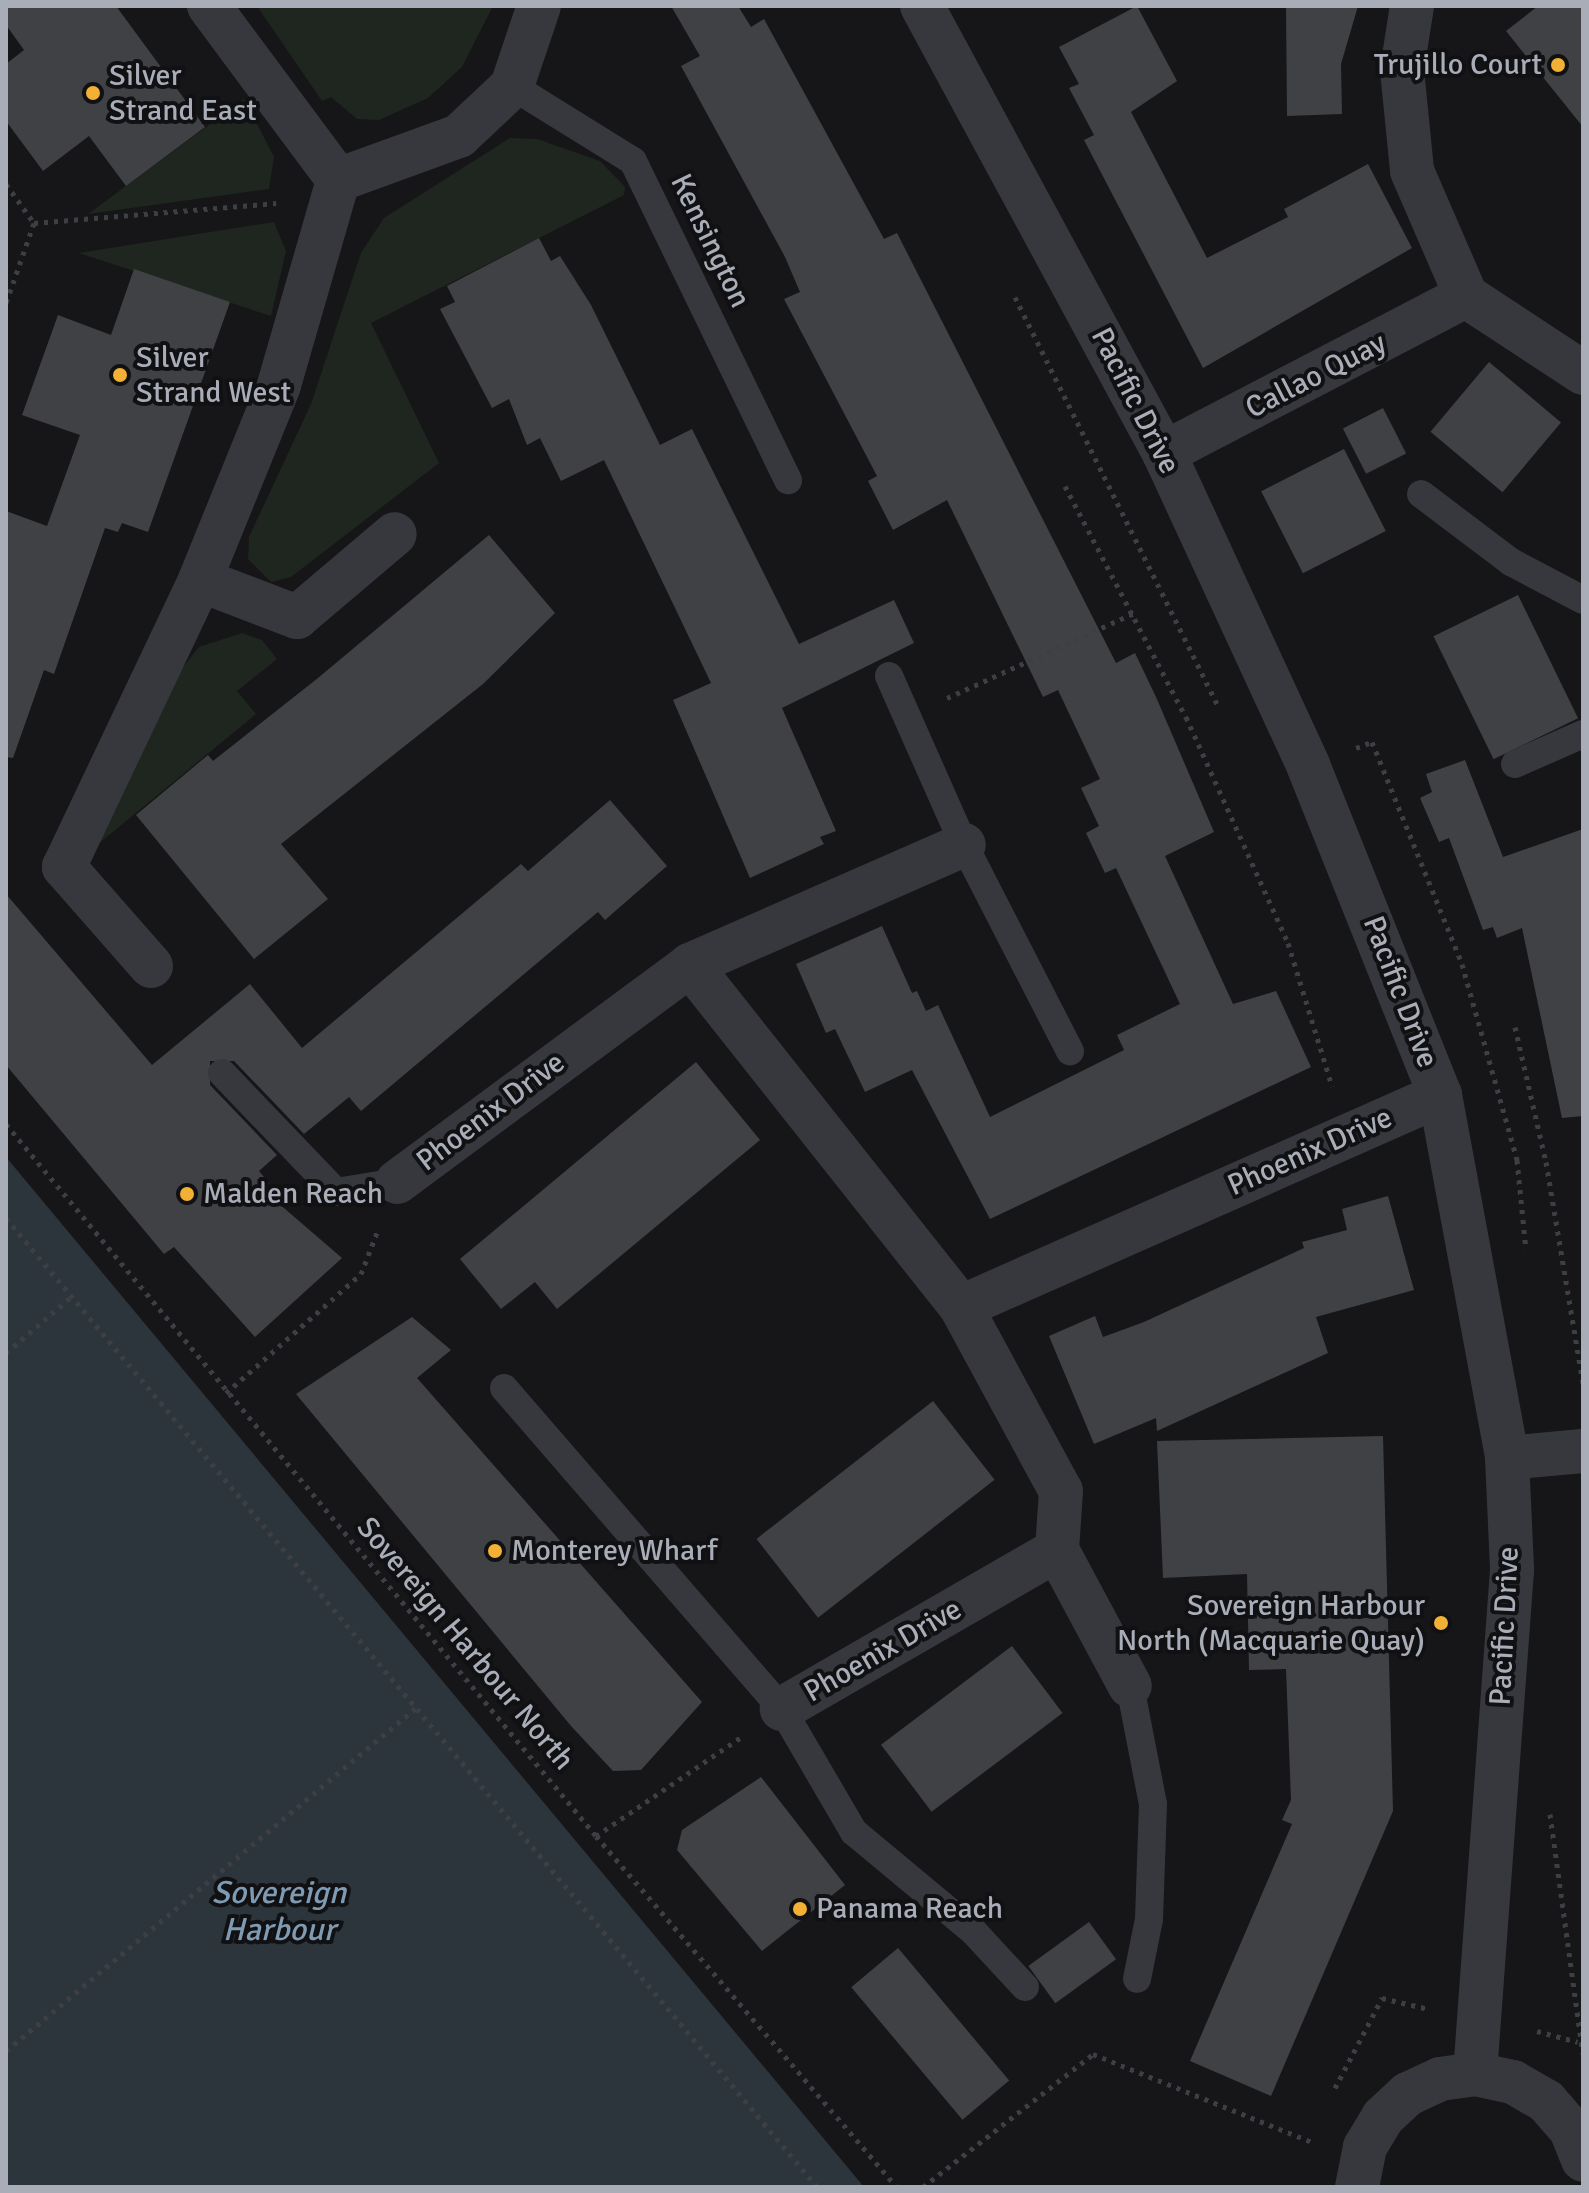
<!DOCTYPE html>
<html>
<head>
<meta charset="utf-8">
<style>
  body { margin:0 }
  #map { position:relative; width:1589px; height:2193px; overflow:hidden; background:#161618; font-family:Signika,sans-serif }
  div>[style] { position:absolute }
  .green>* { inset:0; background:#1e261f }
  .water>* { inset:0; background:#2c353c }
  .building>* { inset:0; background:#404145; transform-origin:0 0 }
  .path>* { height:5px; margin-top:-2.5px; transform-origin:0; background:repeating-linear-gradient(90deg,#3d3f44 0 4px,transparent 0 10px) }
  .service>* { height:28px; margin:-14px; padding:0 14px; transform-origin:14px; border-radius:14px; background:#37383d }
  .minor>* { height:44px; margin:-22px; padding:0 22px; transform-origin:22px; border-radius:22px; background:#37383d }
  .dots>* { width:22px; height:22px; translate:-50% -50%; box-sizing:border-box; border:4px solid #111113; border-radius:50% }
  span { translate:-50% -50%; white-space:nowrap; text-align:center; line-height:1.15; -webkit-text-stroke:8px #111113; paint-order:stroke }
  .poi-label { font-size:30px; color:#a8adb8 }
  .right { translate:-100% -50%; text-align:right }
  .left { translate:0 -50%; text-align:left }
  .street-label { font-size:30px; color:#a8adb8 }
  .water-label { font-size:32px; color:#7f9bb3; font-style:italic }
  .frame { position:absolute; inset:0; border:8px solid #a8adb8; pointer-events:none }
</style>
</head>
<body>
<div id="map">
  <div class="green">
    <div style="clip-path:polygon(257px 6px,493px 6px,462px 67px,428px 98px,379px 120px,357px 119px,331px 97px,322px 101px)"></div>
    <div style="clip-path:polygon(244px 99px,274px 157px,269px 189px,88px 214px)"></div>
    <div style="clip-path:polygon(510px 138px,537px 139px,600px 161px,625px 187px,624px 195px,371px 323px,439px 463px,291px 577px,271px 582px,248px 559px,249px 537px,311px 404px,361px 253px,384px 218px)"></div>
    <div style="clip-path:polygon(274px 222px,286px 251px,271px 316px,79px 253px)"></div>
    <div style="clip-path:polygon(242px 633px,262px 640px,277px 659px,237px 691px,256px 714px,97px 845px,163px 692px,199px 647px)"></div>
  </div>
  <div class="water">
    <div style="clip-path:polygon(6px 1157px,864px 2187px,6px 2187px)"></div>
  </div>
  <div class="building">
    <div style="clip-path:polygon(6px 6px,116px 6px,205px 127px,126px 186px,89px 136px,43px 171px,6px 121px,6px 64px,24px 50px,6px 25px)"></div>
    <div style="clip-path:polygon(671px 6px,738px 6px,751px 27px,764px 19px,884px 239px,897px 233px,1116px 663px,1135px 653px,1156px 697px,1214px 832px,1165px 856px,1233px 1004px,1276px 991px,1311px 1067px,990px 1219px,912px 1070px,865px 1092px,835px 1029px,826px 1033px,796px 964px,882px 926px,912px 993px,917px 991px,926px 1011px,938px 1005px,990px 1117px,1124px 1050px,1117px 1035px,1180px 1004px,1116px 868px,1105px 873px,1086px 833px,1099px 826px,1081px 788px,1100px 779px,1058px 690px,1043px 697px,947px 500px,893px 530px,868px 481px,877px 476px,784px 299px,800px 292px,785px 257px,681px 66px,700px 56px)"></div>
    <div style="clip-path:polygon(1137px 6px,1177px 81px,1131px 112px,1207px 258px,1288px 217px,1284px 209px,1368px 164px,1412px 248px,1203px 368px,1084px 140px,1094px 135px,1069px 88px,1079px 84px,1059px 47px)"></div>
    <div style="clip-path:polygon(1286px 6px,1358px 6px,1341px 64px,1342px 114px,1287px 116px)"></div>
    <div style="clip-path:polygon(1538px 6px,1583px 6px,1583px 127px,1506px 31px)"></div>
    <div style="clip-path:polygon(539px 238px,551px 261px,560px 256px,591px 305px,660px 445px,692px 429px,799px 644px,894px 600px,914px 643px,782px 708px,836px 831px,820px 837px,824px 844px,750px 878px,673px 700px,711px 683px,604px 460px,561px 481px,540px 438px,527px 445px,509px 399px,492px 408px,440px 309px,455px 302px,447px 286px)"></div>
    <div style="clip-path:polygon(134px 269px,230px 302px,148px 532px,122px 523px,118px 532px,105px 528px,54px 674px,44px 670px,13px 758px,6px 757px,6px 511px,47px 526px,80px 435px,22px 415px,58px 315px,111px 335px)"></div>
    <div style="left:1489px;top:362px;width:94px;height:91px;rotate:40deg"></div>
    <div style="left:1383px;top:408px;width:51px;height:45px;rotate:63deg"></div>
    <div style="left:1344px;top:449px;width:92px;height:93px;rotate:63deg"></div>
    <div style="clip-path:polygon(489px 535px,555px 613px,483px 684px,281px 844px,328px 899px,254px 959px,136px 815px,208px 755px,213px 761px,318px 678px)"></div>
    <div style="left:1518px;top:595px;width:137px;height:94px;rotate:64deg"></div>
    <div style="clip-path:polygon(1465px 760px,1503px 857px,1583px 829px,1583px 1116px,1562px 1118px,1522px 928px,1497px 938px,1493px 927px,1483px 930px,1449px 838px,1439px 842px,1420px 798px,1432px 792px,1426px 774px)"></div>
    <div style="clip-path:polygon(610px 800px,667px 866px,605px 920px,598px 912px,361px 1111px,349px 1097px,304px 1134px,234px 1061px,210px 1061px,210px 1085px,277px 1155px,259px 1171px,269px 1183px,263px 1190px,342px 1258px,255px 1337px,174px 1247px,164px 1254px,6px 1065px,6px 894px,152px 1065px,250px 984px,302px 1048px,521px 864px,528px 871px)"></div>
    <div style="clip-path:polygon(696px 1062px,760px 1140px,557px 1309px,535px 1282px,501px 1309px,460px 1259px)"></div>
    <div style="clip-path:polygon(1388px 1196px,1414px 1290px,1316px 1317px,1328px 1353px,1157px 1431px,1156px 1418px,1094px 1444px,1049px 1336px,1095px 1316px,1103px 1337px,1144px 1322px,1304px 1248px,1302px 1242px,1347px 1230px,1342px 1209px)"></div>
    <div style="clip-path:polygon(412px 1317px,451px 1350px,417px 1378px,702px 1702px,641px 1770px,613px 1771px,571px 1726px,296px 1394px)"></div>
    <div style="left:933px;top:1401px;width:100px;height:224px;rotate:52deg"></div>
    <div style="clip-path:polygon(1383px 1436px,1393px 1811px,1271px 2096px,1190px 2061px,1292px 1824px,1282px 1820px,1291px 1800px,1286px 1669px,1249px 1670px,1247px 1574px,1163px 1578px,1157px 1441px)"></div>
    <div style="left:1012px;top:1646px;width:84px;height:164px;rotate:53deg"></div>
    <div style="clip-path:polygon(761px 1777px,845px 1885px,762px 1951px,677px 1850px,682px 1830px)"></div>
    <div style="left:1089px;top:1922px;width:46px;height:75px;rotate:54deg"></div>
    <div style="left:898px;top:1948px;width:173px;height:61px;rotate:50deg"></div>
  </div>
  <div class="path">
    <div style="left:6px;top:184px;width:48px;rotate:54.3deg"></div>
    <div style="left:34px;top:223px;width:85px;rotate:109.3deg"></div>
    <div style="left:34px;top:223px;width:243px;rotate:-4.7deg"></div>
    <div style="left:1015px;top:297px;width:454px;rotate:63.6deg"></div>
    <div style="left:1065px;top:486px;width:261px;rotate:62.4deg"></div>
    <div style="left:1186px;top:717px;width:248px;rotate:65.7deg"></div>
    <div style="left:1288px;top:943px;width:150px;rotate:72.9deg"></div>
    <div style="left:947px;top:698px;width:205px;rotate:-24.4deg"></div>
    <div style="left:1356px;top:748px;width:17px;rotate:-21deg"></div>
    <div style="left:1372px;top:742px;width:240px;rotate:67.9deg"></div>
    <div style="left:1462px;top:964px;width:204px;rotate:74.3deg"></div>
    <div style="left:1517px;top:1160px;width:90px;rotate:84.3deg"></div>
    <div style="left:1515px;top:1027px;width:139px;rotate:77.1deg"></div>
    <div style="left:1546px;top:1162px;width:225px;rotate:80.5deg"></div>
    <div style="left:6px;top:1124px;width:925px;rotate:50.35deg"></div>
    <div style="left:596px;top:1836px;width:462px;rotate:49.4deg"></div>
    <div style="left:6px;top:1218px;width:1264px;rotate:50.07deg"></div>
    <div style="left:6px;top:1353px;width:87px;rotate:-40.8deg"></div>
    <div style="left:226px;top:1393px;width:180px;rotate:-41.4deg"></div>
    <div style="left:361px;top:1274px;width:47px;rotate:-68.9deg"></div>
    <div style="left:1550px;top:1814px;width:242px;rotate:82.2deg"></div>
    <div style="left:596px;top:1836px;width:176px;rotate:-34.3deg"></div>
    <div style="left:1537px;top:2031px;width:42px;rotate:15deg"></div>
    <div style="left:6px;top:2051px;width:536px;rotate:-39.93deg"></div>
    <div style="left:1335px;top:2088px;width:102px;rotate:-62.4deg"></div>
    <div style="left:1382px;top:1998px;width:48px;rotate:13.2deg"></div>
    <div style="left:923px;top:2187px;width:216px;rotate:-38deg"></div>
    <div style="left:1093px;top:2054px;width:238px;rotate:21.9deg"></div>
  </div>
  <div class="service">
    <div style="left:512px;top:86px;width:142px;rotate:31.8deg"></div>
    <div style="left:633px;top:161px;width:355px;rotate:64.1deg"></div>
    <div style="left:1421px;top:494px;width:113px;rotate:37.1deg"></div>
    <div style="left:1511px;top:562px;width:81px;rotate:27.8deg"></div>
    <div style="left:889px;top:676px;width:185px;rotate:66.1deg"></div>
    <div style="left:964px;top:845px;width:232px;rotate:62.8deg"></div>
    <div style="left:1515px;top:764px;width:74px;rotate:-23.8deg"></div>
    <div style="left:222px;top:1073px;width:165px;rotate:46.2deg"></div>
    <div style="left:336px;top:1192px;width:62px;rotate:-9.3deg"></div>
    <div style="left:504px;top:1388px;width:425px;rotate:49.1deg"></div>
    <div style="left:782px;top:1709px;width:143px;rotate:59.7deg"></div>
    <div style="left:854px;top:1832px;width:156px;rotate:39.8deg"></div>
    <div style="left:974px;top:1932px;width:75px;rotate:47.2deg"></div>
    <div style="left:1130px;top:1686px;width:120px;rotate:79deg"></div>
    <div style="left:1153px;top:1804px;width:115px;rotate:92deg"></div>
    <div style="left:1149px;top:1919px;width:61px;rotate:101.3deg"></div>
  </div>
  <div class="minor">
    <div style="left:209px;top:6px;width:217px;rotate:53.4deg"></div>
    <div style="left:922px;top:6px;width:508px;rotate:61.57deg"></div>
    <div style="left:1164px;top:453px;width:344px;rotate:65.2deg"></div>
    <div style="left:1308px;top:765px;width:355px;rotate:68.2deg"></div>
    <div style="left:1440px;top:1095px;width:369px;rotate:79.5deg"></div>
    <div style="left:1507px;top:1458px;width:112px;rotate:87.4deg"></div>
    <div style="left:1512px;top:1570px;width:505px;rotate:94.2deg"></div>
    <div style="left:1412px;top:6px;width:65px;rotate:98.9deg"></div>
    <div style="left:1402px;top:70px;width:101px;rotate:84.3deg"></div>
    <div style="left:1412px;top:171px;width:136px;rotate:66.6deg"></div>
    <div style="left:1466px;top:296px;width:140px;rotate:33.3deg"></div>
    <div style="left:338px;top:180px;width:129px;rotate:-20deg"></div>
    <div style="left:459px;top:136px;width:73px;rotate:-43.3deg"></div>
    <div style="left:512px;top:86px;width:84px;rotate:-71.4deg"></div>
    <div style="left:1164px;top:453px;width:340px;rotate:-27.5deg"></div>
    <div style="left:200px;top:580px;width:104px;rotate:20.9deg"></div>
    <div style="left:297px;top:617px;width:128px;rotate:-40.3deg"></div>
    <div style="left:690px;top:965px;width:299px;rotate:-23.7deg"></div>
    <div style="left:151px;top:966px;width:132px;rotate:-131.3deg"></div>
    <div style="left:64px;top:867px;width:318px;rotate:-64.6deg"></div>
    <div style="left:200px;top:580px;width:210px;rotate:-67.9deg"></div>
    <div style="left:279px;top:385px;width:213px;rotate:-73.9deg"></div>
    <div style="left:397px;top:1182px;width:365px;rotate:-36.5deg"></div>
    <div style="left:690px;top:965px;width:436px;rotate:51.6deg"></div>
    <div style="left:961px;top:1307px;width:209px;rotate:61.5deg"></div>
    <div style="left:1061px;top:1491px;width:59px;rotate:93.9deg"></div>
    <div style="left:1057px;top:1550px;width:318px;rotate:150deg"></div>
    <div style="left:961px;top:1307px;width:524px;rotate:-23.87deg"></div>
    <div style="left:1507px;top:1458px;width:76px;rotate:-5.3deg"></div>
    <div style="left:1057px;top:1550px;width:154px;rotate:61.8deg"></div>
    <div style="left:1357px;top:2187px;width:41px;rotate:-78.7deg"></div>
    <div style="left:1365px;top:2147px;width:35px;rotate:-59deg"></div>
    <div style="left:1383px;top:2117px;width:34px;rotate:-43deg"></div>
    <div style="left:1408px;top:2094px;width:35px;rotate:-25deg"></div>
    <div style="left:1440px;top:2079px;width:35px;rotate:-8deg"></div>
    <div style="left:1475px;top:2074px;width:39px;rotate:12deg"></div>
    <div style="left:1513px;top:2082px;width:38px;rotate:30deg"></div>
    <div style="left:1546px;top:2101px;width:38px;rotate:49deg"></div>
    <div style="left:1571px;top:2130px;width:32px;rotate:68deg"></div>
  </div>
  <div class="dots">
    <div style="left:1558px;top:65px;background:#f2b134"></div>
    <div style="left:93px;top:93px;background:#f2b134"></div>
    <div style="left:120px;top:375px;background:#f2b134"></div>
    <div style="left:187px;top:1194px;background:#f2b134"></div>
    <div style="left:495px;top:1551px;background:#f2b134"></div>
    <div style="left:1441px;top:1623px;background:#f2b134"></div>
    <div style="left:800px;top:1909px;background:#f2b134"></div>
  </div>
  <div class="poi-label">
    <span class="right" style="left:1542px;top:65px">Trujillo Court</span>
    <span class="left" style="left:109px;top:93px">Silver<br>Strand East</span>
    <span class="left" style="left:136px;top:375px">Silver<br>Strand West</span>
    <span class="left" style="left:203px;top:1194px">Malden Reach</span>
    <span class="left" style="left:511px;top:1551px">Monterey Wharf</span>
    <span class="right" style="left:1425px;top:1623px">Sovereign Harbour<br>North (Macquarie Quay)</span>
    <span class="left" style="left:816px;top:1909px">Panama Reach</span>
  </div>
  <div class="street-label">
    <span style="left:710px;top:241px;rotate:64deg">Kensington</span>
    <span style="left:1316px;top:376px;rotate:-27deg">Callao Quay</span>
    <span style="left:1135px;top:401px;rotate:63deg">Pacific Drive</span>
    <span style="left:1400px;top:992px;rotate:69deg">Pacific Drive</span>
    <span style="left:491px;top:1112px;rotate:-37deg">Phoenix Drive</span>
    <span style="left:1310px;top:1152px;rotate:-24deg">Phoenix Drive</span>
    <span style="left:1505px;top:1626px;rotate:-87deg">Pacific Drive</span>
    <span style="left:465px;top:1644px;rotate:50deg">Sovereign Harbour North</span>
    <span style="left:883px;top:1651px;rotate:-30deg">Phoenix Drive</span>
  </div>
  <div class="water-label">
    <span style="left:279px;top:1912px">Sovereign<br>Harbour</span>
  </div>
  <div class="frame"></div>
</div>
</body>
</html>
